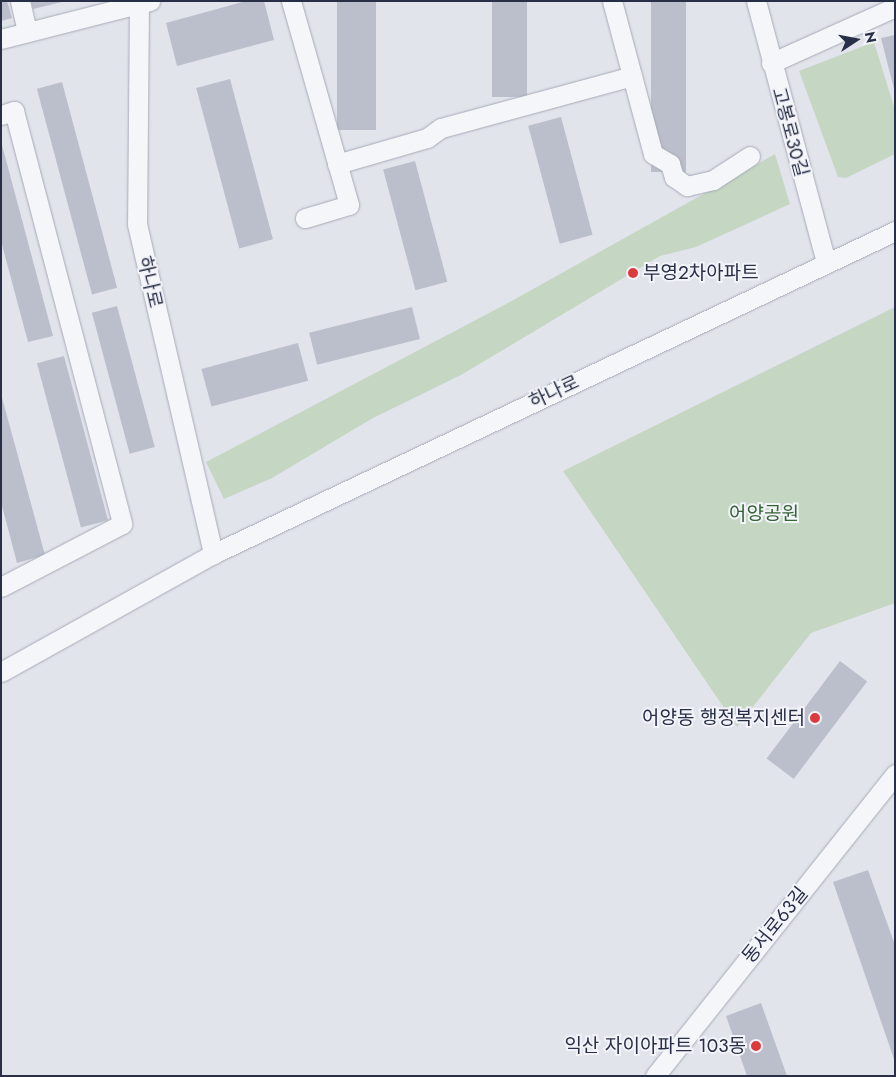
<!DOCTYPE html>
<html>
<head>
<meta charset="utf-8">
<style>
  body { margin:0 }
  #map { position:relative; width:896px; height:1077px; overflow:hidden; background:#e2e4ec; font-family:Jost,"Noto Sans KR",sans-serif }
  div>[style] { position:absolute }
  .green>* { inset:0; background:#c5d7c2 }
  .building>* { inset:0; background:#bbbfcc; transform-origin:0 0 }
  .roads { filter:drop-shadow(0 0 1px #a6aab7) drop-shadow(0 0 1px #a6aab7) }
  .minor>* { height:19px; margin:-9.5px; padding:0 9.5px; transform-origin:9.5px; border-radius:9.5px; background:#f5f6f9 }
  .dots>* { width:14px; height:14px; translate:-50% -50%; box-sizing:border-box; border:2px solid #f2f4f9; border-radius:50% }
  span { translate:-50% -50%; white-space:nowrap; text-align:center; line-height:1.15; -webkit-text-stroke:4px #f2f4f9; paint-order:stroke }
  .street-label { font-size:19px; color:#282f46 }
  .poi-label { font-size:19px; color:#282f46 }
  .left { translate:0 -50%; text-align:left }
  .right { translate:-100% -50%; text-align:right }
  .park-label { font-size:19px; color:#366334 }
  .frame { position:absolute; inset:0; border:2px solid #282f46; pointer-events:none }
  .north { position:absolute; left:831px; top:15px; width:50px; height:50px; -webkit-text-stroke:4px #f2f4f9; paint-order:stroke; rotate:79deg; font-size:14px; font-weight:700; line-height:20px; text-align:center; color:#282f46 }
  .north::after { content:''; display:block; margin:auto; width:18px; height:22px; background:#282f46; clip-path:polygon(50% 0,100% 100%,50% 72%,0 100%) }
</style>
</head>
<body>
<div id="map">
  <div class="green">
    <div style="clip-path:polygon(874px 42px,895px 110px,895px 154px,846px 178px,838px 177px,799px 71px)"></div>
    <div style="clip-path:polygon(775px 154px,790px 204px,696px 247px,660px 256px,461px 375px,373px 418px,272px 478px,224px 499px,206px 462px,508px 303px)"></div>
    <div style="clip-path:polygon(895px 307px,895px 603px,811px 633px,737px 727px,563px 471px)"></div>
  </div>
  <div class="building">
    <div style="clip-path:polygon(1px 1px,7px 1px,12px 18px,1px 21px)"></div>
    <div style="clip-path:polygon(31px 1px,62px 1px,62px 2px,33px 9px)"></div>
    <div style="clip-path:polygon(246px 1px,264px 1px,274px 40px,177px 66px,166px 23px)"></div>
    <div style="left:337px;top:1px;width:39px;height:129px"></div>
    <div style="left:492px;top:1px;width:35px;height:96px"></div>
    <div style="left:651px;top:1px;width:35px;height:171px"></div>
    <div style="clip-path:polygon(895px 35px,895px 89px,894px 89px,881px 38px)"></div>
    <div style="left:230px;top:79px;width:166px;height:35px;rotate:75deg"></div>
    <div style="left:62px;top:82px;width:213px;height:26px;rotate:75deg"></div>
    <div style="left:561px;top:117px;width:122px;height:34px;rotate:75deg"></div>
    <div style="clip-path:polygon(2px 145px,53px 336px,28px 342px,1px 241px)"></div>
    <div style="left:415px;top:161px;width:125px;height:33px;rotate:75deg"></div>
    <div style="left:117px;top:306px;width:146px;height:26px;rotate:75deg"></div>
    <div style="left:412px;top:307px;width:33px;height:106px;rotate:76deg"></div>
    <div style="left:298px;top:343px;width:39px;height:100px;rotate:75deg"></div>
    <div style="left:64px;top:356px;width:170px;height:28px;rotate:75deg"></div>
    <div style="clip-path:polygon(1px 394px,45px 555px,17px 563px,1px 502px)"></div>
    <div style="left:840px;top:661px;width:34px;height:122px;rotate:37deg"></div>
    <div style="clip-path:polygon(868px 870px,895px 945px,894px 1059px,833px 882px)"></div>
    <div style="clip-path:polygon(761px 1003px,787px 1076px,747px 1076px,726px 1016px)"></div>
  </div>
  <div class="roads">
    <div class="minor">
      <div style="left:20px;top:1px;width:32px;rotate:77deg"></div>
      <div style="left:139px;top:1px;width:223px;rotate:90.5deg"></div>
      <div style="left:137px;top:224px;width:339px;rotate:77deg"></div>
      <div style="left:291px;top:1px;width:212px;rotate:74.1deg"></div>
      <div style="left:349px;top:205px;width:46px;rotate:163.5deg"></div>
      <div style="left:612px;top:1px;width:158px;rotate:75deg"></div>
      <div style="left:653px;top:154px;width:20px;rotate:30deg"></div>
      <div style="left:670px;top:164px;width:14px;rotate:73deg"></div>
      <div style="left:674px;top:177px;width:16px;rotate:35deg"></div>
      <div style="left:687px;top:186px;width:27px;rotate:-13deg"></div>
      <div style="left:713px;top:180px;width:44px;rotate:-33deg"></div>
      <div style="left:756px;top:1px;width:271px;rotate:75deg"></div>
      <div style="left:1px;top:39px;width:154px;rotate:-14.3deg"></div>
      <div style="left:771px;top:63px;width:136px;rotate:-24.3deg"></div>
      <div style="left:1px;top:115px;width:14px;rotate:-17deg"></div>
      <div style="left:14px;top:111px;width:427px;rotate:75.3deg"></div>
      <div style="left:122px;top:524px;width:136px;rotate:152.5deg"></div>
      <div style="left:337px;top:164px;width:94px;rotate:-16.1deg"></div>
      <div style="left:427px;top:138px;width:17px;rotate:-36deg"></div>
      <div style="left:441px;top:128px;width:198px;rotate:-15.2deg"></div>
      <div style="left:1px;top:672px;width:243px;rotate:-29.1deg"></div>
      <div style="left:213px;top:554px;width:755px;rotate:-25.34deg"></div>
      <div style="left:655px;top:1076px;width:386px;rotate:-51.5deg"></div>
    </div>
  </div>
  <div class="dots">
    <div style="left:633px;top:273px;background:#dc3b3e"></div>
    <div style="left:815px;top:718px;background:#dc3b3e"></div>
    <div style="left:756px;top:1046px;background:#dc3b3e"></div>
  </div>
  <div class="street-label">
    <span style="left:790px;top:132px;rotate:75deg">고봉로30길</span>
    <span style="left:150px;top:282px;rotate:77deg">하나로</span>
    <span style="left:554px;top:392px;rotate:-25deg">하나로</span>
    <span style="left:775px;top:925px;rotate:-51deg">동서로63길</span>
  </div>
  <div class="poi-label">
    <span class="left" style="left:643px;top:273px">부영2차아파트</span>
    <span class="right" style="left:805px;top:718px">어양동 행정복지센터</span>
    <span class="right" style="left:746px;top:1046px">익산 자이아파트 103동</span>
  </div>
  <div class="park-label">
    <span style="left:764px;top:514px">어양공원</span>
  </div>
  <div class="frame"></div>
  <div class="north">N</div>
</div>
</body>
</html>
